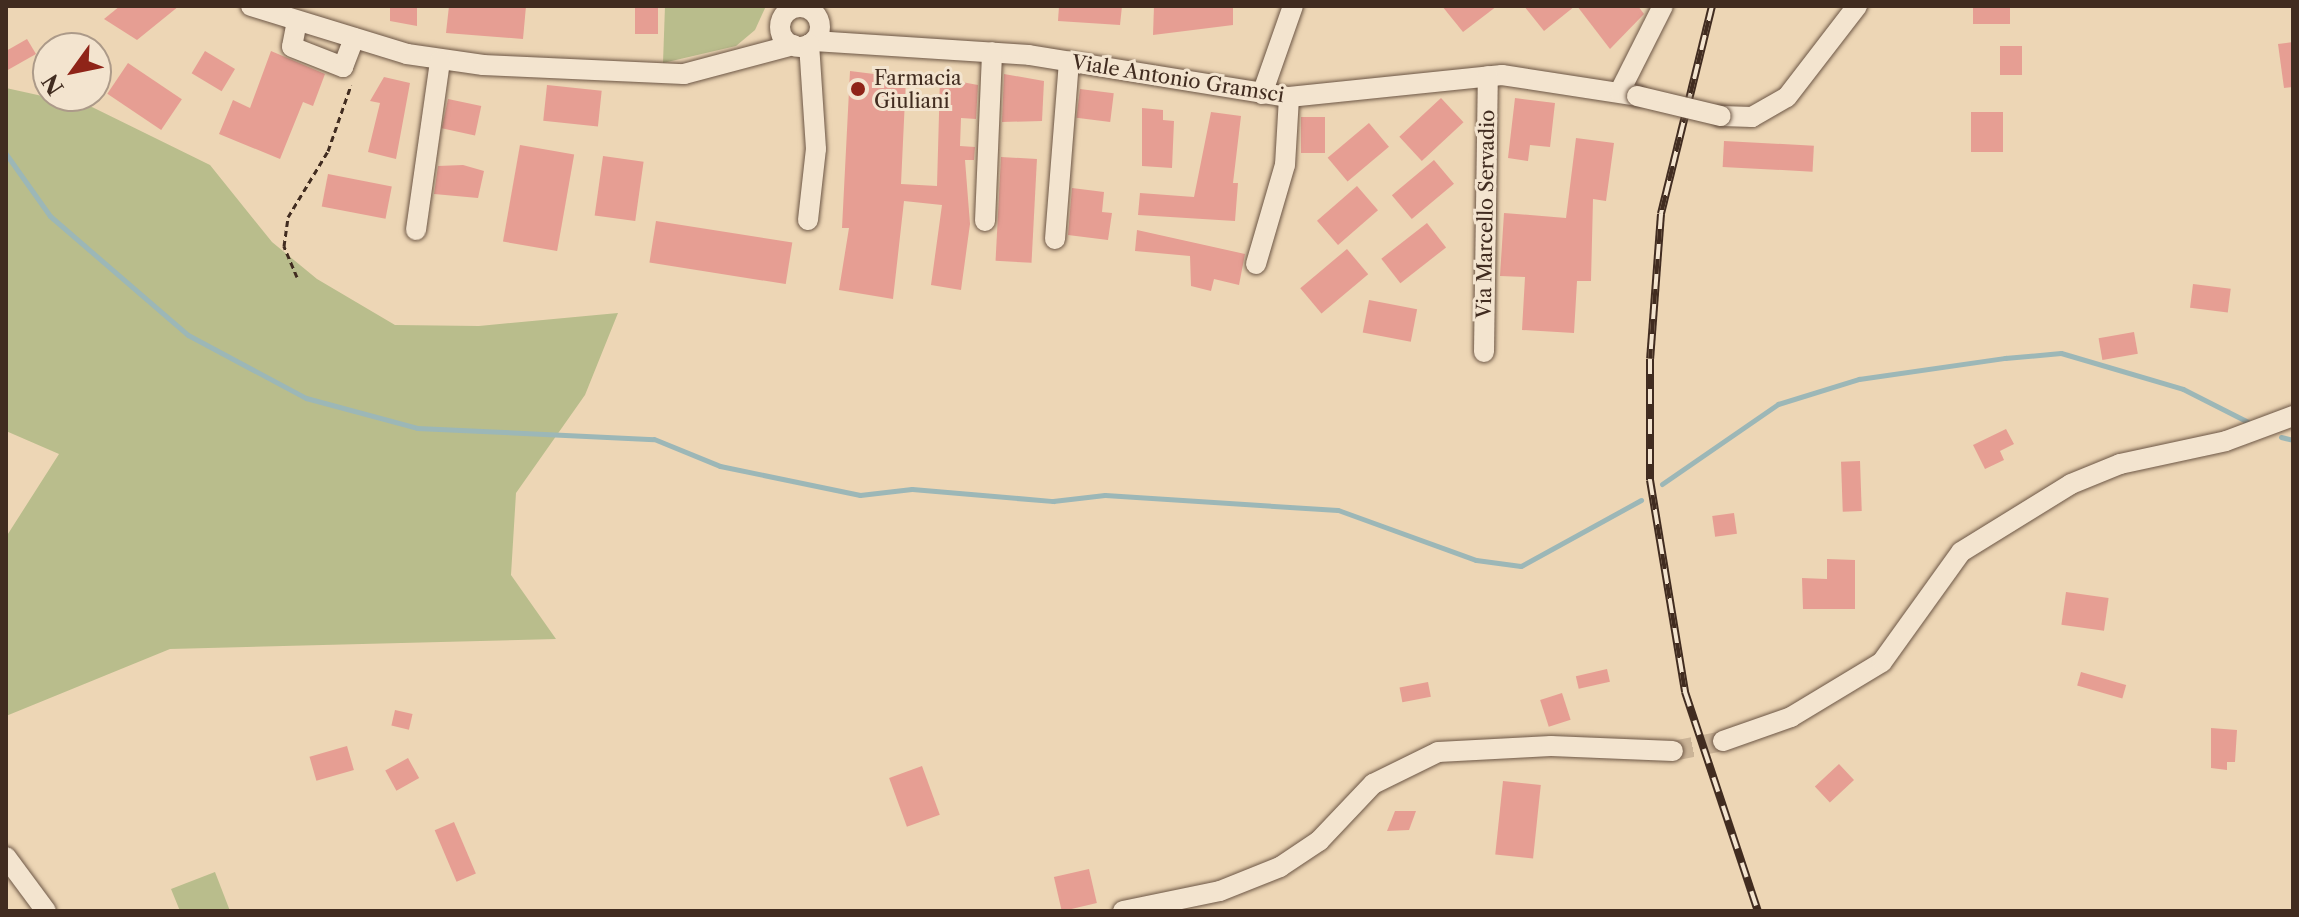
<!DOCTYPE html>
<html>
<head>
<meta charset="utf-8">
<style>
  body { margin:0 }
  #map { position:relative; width:2299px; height:917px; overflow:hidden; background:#edd6b5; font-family:"Libre Caslon Text",serif }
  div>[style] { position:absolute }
  .green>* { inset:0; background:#b9bd8c }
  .stream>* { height:5px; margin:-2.5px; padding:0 2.5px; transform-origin:2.5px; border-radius:2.5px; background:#9cb7b7 }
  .building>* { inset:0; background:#e69e93; transform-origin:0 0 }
  .minor-tunnel>* { height:20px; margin-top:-10px; transform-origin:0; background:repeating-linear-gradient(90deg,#cbb497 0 20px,transparent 0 30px) }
  .path>* { height:3px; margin-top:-1.5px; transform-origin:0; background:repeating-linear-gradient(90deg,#412c20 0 6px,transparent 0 10px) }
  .roads { filter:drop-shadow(0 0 2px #6c5645) drop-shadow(0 0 2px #6c5645) }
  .minor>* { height:20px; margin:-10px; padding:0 10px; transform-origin:10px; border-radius:10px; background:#f3e4cf }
  .minor>.ring { margin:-10px; padding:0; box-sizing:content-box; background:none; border:20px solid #f3e4cf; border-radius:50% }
  .rail>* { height:8px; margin-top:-4px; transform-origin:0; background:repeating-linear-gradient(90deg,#f3e4cf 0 15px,#412c20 0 30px); box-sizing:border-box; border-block:2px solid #412c20 }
  .bridges { filter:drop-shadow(0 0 2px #6c5645) drop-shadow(0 0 2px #6c5645) }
  .minor-bridge>* { height:20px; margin:-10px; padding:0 10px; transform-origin:10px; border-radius:10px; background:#f3e4cf }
  .dots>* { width:22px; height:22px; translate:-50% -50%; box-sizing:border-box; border:4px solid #f3e4cf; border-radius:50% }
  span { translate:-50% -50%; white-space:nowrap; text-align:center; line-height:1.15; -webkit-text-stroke:6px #f3e4cf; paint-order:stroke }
  .poi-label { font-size:20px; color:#412c20 }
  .left { translate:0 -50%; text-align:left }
  .street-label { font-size:20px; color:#412c20 }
  .frame { position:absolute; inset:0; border:8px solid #412c20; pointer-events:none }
  .north { position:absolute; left:32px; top:32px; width:80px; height:80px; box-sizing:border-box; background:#f3e4cf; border:2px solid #ac9a89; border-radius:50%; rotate:237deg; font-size:22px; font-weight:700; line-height:32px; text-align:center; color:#412c20 }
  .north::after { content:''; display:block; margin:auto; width:28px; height:36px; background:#8f2418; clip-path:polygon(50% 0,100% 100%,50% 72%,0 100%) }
</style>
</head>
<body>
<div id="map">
  <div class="green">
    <div style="clip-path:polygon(665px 6px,766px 6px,755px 30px,736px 46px,663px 63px)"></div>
    <div style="clip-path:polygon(6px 88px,92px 107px,210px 165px,272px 242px,317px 279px,395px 325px,479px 326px,618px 313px,585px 395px,516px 493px,511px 575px,556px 639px,170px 649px,6px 716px,6px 537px,59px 454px,6px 431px)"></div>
    <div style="clip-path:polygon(215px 872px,230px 911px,180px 911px,171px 889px)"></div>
  </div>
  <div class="stream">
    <div style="left:6px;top:154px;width:76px;rotate:54.6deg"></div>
    <div style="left:50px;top:216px;width:182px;rotate:40.8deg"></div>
    <div style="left:188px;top:335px;width:134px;rotate:28.1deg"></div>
    <div style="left:306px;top:398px;width:115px;rotate:15.1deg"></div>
    <div style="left:417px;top:428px;width:237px;rotate:2.7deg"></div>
    <div style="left:654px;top:439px;width:71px;rotate:22.2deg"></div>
    <div style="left:720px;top:466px;width:143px;rotate:11.7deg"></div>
    <div style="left:860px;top:495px;width:52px;rotate:-6.6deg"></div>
    <div style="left:912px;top:489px;width:142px;rotate:4.9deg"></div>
    <div style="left:1053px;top:501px;width:52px;rotate:-6.6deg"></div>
    <div style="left:1105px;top:495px;width:233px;rotate:3.7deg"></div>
    <div style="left:1338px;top:510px;width:147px;rotate:19.9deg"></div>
    <div style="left:1476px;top:560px;width:45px;rotate:7.6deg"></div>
    <div style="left:1521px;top:566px;width:137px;rotate:-28.8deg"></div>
    <div style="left:2281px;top:437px;width:12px;rotate:14deg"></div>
    <div style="left:1662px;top:484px;width:141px;rotate:-34.6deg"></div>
    <div style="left:1778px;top:404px;width:85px;rotate:-17.2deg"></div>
    <div style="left:1859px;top:379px;width:148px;rotate:-8.2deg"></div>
    <div style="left:2005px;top:358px;width:56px;rotate:-5.1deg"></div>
    <div style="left:2061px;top:353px;width:127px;rotate:16.4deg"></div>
    <div style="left:2183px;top:389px;width:73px;rotate:26.9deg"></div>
  </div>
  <div class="building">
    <div style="clip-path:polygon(120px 6px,179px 6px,137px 40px,104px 19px)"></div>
    <div style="clip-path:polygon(390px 6px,417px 6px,417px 26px,390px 21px)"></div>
    <div style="clip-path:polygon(449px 6px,526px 6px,523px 39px,446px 33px)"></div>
    <div style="left:635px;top:6px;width:23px;height:28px"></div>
    <div style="clip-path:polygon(1059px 6px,1122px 6px,1120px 25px,1058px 21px)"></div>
    <div style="clip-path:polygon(1154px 6px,1233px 6px,1233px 25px,1153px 35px)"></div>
    <div style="clip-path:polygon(1442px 6px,1497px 6px,1463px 32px)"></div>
    <div style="clip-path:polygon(1524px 6px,1575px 6px,1544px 31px)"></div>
    <div style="clip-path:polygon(1577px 6px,1638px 6px,1644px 14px,1610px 49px)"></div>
    <div style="left:1973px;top:6px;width:37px;height:18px"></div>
    <div style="clip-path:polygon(27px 39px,36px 54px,6px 71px,6px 51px)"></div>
    <div style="clip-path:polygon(2293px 42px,2293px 87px,2284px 88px,2278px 44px)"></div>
    <div style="left:2000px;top:46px;width:22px;height:29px"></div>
    <div style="left:205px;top:51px;width:35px;height:26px;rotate:31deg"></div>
    <div style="clip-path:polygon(271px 51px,325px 74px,313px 106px,303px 102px,280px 159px,219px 134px,233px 100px,250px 108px)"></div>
    <div style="left:128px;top:63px;width:65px;height:37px;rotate:34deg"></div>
    <div style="clip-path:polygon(850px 71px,906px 78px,901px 184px,937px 186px,940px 78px,978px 85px,976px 119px,961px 118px,960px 146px,975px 147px,974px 160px,965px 160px,970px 224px,961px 290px,931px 285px,942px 205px,904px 201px,893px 299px,839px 290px,849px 228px,842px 228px)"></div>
    <div style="clip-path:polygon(1004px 74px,1044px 81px,1042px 121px,1002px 122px)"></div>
    <div style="clip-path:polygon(384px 77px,410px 83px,396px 159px,368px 152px,380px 103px,370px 101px)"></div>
    <div style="left:547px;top:85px;width:55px;height:36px;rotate:6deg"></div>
    <div style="left:1080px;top:89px;width:34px;height:29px;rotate:7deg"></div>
    <div style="left:1441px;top:98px;width:33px;height:57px;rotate:47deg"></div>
    <div style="clip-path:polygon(1515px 98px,1555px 103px,1550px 147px,1530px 145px,1528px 161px,1508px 158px)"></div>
    <div style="left:448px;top:99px;width:34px;height:30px;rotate:12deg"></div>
    <div style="clip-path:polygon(1142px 108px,1163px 110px,1163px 120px,1174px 121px,1172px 168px,1142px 166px)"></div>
    <div style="clip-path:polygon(1211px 112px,1241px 116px,1233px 183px,1238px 183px,1235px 221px,1138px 215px,1140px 193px,1194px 197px)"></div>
    <div style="left:1971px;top:112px;width:32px;height:40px"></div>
    <div style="left:1301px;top:117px;width:24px;height:36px"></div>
    <div style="left:1369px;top:123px;width:31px;height:54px;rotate:50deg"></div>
    <div style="clip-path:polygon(1576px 138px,1614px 143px,1606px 201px,1593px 199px,1591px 281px,1577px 281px,1574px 333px,1522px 330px,1525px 277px,1500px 276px,1504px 213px,1566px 218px)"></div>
    <div style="left:1724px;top:141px;width:90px;height:26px;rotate:3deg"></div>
    <div style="left:520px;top:145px;width:55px;height:98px;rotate:10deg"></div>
    <div style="left:603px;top:156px;width:41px;height:60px;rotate:8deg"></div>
    <div style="left:1001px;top:157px;width:36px;height:104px;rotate:3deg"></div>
    <div style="left:1434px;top:160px;width:31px;height:55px;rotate:50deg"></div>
    <div style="clip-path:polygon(463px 165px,484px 171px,478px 198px,434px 194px,438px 166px)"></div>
    <div style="left:328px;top:174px;width:65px;height:33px;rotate:11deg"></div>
    <div style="left:1357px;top:186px;width:32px;height:53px;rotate:49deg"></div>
    <div style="clip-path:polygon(1072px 188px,1104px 192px,1102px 212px,1112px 213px,1108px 240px,1068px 235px)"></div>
    <div style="left:656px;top:221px;width:138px;height:42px;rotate:9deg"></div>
    <div style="left:1427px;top:223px;width:31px;height:58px;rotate:52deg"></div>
    <div style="clip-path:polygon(1137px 230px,1245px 254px,1239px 285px,1214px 279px,1211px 291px,1191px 286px,1190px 256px,1135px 251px)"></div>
    <div style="left:1347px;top:249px;width:33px;height:61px;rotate:50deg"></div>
    <div style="left:2193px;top:284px;width:38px;height:24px;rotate:7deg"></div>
    <div style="left:1369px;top:300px;width:49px;height:33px;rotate:11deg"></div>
    <div style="left:2134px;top:332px;width:22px;height:36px;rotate:80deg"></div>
    <div style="clip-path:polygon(2006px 429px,2014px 444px,2000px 451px,2004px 460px,1985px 469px,1973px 445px)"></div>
    <div style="left:1860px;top:461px;width:50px;height:19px;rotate:88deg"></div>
    <div style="left:1734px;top:513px;width:21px;height:22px;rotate:82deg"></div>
    <div style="clip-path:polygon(1827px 559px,1855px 560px,1855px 609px,1803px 609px,1802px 578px,1827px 579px)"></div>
    <div style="left:2066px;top:592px;width:43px;height:33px;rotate:8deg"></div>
    <div style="left:1607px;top:669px;width:13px;height:32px;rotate:77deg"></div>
    <div style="left:2081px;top:672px;width:47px;height:14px;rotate:16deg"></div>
    <div style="left:1428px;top:682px;width:15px;height:29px;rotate:79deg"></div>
    <div style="left:1562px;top:693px;width:28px;height:23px;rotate:72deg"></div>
    <div style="left:395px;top:710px;width:18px;height:16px;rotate:13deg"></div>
    <div style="clip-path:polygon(2211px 728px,2237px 730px,2235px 762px,2227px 762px,2227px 770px,2211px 768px)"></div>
    <div style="left:347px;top:746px;width:25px;height:39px;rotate:74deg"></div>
    <div style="left:408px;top:758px;width:23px;height:26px;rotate:61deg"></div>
    <div style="left:1839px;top:764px;width:22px;height:33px;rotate:47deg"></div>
    <div style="left:922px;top:766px;width:52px;height:35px;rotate:70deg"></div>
    <div style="left:1503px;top:781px;width:38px;height:74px;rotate:6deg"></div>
    <div style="clip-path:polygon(1395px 811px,1416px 811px,1409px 830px,1387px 831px)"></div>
    <div style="left:454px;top:822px;width:56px;height:21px;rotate:67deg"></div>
    <div style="left:1089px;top:869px;width:35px;height:36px;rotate:77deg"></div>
  </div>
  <div class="minor-tunnel">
    <div style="left:1673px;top:751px;width:51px;rotate:-11.3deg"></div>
  </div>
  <div class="path">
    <div style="left:297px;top:277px;width:34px;rotate:-113deg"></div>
    <div style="left:284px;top:246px;width:29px;rotate:-82deg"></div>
    <div style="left:288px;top:217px;width:77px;rotate:-58.8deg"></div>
    <div style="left:328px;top:151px;width:70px;rotate:-70.8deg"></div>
  </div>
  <div class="roads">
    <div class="minor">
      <div style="left:251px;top:6px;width:163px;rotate:17.1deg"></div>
      <div style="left:407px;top:54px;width:77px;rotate:8.2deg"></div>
      <div style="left:483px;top:65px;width:201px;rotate:2.6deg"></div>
      <div style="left:684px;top:74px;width:113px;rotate:-14.9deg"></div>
      <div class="ring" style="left:780px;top:7px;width:20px;height:20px"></div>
      <div style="left:297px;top:21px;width:26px;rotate:101deg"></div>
      <div style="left:292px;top:47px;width:55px;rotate:21.4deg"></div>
      <div style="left:343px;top:67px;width:31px;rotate:-69deg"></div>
      <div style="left:814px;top:41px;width:215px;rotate:3.7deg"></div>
      <div style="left:1029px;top:55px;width:263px;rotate:9.2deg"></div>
      <div style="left:1289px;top:97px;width:214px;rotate:-5.9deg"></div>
      <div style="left:1502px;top:75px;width:137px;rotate:8.8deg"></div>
      <div style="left:1620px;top:91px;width:95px;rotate:-63.2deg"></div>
      <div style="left:1262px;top:94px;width:93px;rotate:-70.6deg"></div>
      <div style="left:1721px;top:116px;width:31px;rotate:2deg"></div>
      <div style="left:1752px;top:117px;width:40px;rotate:-29.7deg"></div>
      <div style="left:1787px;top:97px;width:115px;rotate:-52.4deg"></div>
      <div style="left:808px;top:220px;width:71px;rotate:-83.6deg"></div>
      <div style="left:816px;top:149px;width:105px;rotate:-93.8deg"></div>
      <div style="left:985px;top:221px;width:169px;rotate:-87.6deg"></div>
      <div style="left:416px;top:230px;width:171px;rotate:-81.9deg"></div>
      <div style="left:1055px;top:239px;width:178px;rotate:-85.5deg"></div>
      <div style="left:1256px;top:264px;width:103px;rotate:-73.7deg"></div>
      <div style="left:1285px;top:165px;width:68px;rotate:-86.6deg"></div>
      <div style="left:1484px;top:352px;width:276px;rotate:-89.2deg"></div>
      <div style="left:1723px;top:741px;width:72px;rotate:-19.4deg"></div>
      <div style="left:1791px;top:717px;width:106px;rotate:-31.1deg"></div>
      <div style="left:1882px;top:662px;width:135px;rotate:-54.3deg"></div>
      <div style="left:1961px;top:552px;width:129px;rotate:-31.7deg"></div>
      <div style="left:2071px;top:484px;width:53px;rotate:-22.2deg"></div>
      <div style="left:2120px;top:464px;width:108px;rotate:-12.2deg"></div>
      <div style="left:2226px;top:441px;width:72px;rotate:-20.5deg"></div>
      <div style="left:6px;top:857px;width:67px;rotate:53.5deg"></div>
      <div style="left:1123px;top:911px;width:99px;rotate:-11.7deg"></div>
      <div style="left:1220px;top:891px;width:65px;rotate:-21.8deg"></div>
      <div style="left:1280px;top:867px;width:47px;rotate:-33.7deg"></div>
      <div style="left:1319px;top:841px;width:79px;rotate:-46.5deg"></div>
      <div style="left:1373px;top:784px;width:72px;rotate:-26.2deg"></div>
      <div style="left:1438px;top:752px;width:113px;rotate:-3deg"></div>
      <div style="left:1551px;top:746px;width:122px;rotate:2.3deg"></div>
    </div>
  </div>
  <div class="rail">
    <div style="left:1712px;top:6px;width:214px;rotate:103.8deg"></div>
    <div style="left:1661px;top:214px;width:145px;rotate:94.3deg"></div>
    <div style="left:1650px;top:359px;width:121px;rotate:90deg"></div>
    <div style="left:1650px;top:480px;width:215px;rotate:80.6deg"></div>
    <div style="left:1685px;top:692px;width:231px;rotate:71.6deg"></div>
  </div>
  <div class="bridges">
    <div class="minor-bridge">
      <div style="left:1637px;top:96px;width:86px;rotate:13.4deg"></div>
    </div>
  </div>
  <div class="dots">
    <div style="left:858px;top:89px;background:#8f2418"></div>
  </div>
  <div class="poi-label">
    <span class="left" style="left:874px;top:90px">Farmacia<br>Giuliani</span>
  </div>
  <div class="street-label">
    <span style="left:1178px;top:79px;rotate:9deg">Viale Antonio Gramsci</span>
    <span style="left:1486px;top:214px;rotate:-89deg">Via Marcello Servadio</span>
  </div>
  <div class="frame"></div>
  <div class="north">N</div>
</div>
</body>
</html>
